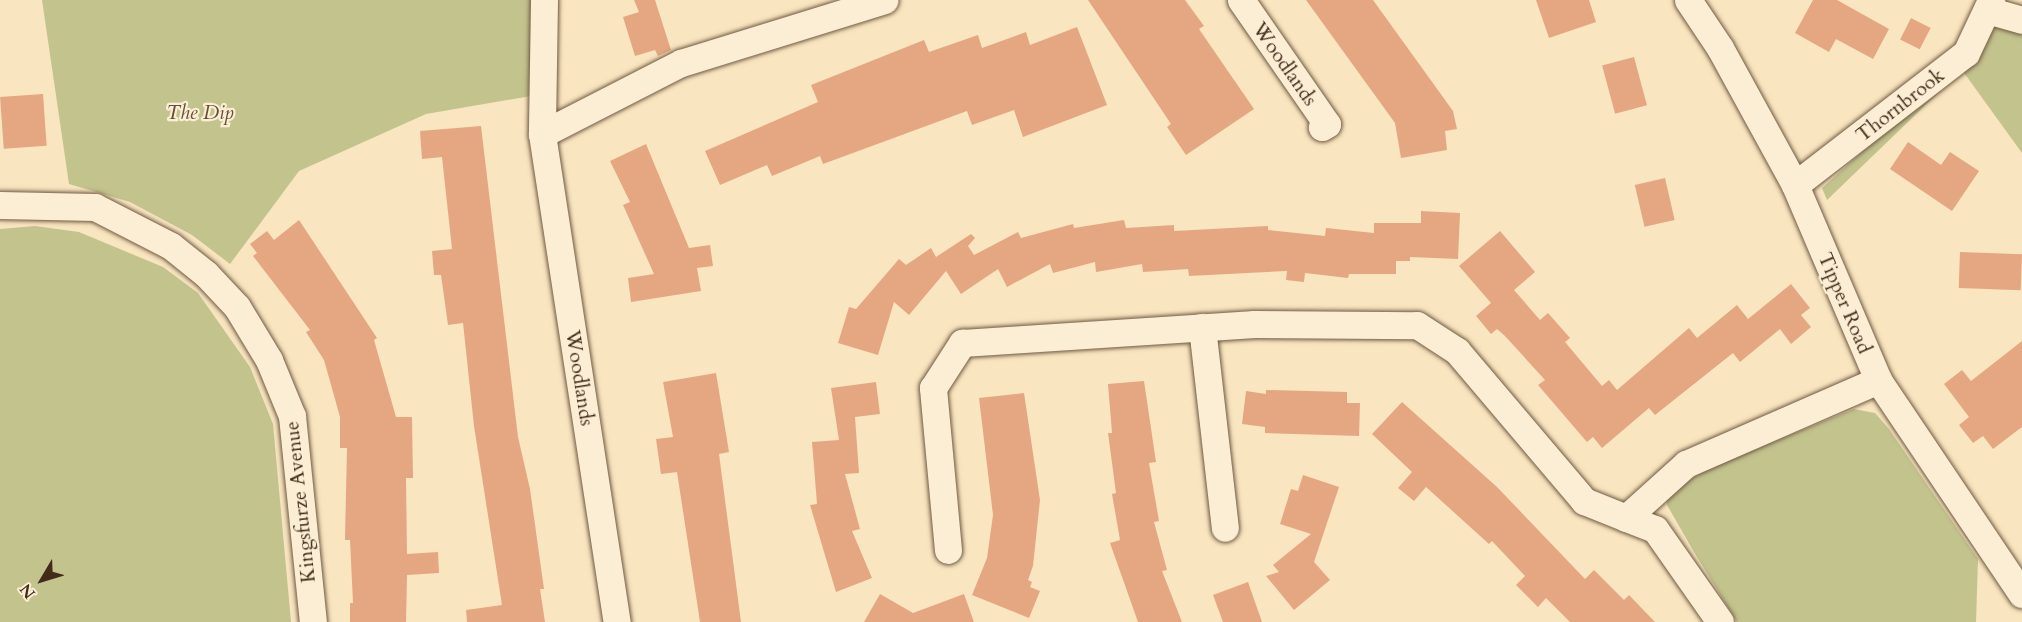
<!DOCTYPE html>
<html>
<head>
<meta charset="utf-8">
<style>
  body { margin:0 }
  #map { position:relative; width:2022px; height:622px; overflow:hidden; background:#f9e5bf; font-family:Cardo,serif }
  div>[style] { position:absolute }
  .green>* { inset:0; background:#c3c38e }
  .building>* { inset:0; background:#e5a782; transform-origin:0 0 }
  .roads { filter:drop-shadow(0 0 2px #705a43) drop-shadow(0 0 2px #705a43) }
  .minor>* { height:27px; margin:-13.5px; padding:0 13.5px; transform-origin:13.5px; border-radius:13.5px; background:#fbeed5 }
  span { translate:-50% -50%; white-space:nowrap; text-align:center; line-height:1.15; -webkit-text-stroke:4.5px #fbeed5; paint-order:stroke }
  .street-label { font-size:20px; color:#432b1a }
  .park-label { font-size:20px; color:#635137; font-style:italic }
  .north { position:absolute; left:12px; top:550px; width:60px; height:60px; -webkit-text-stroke:4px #fbeed5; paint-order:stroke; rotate:232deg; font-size:16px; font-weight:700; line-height:24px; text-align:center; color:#432b1a }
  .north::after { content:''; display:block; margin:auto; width:21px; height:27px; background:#432b1a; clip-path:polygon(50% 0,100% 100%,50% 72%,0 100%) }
</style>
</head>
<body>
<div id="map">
  <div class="green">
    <div style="clip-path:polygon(42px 0,533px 0,531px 96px,426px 114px,299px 171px,230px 264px,192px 235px,130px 202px,69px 184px)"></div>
    <div style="clip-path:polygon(1990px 19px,2022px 29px,2022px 153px,1962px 70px,1827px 200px,1822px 188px,1973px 53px)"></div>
    <div style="clip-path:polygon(35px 226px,79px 232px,163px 267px,198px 293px,250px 367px,273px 424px,291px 622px,0 622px,0 229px)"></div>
    <div style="clip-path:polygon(1854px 409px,1875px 413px,1889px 429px,1978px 559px,1976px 622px,1737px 622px,1694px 552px,1667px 505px,1666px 495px,1707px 469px)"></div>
  </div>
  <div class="building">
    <div style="clip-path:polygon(634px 0,655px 0,671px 50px,658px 56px,655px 50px,635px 56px,623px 17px,639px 12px)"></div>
    <div style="clip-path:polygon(1088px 0,1185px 0,1204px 26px,1199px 29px,1254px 109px,1186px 155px,1167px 127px,1171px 124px)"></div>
    <div style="clip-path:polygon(1306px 0,1373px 0,1453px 111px,1457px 129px,1445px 131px,1447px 150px,1401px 158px,1395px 123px)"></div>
    <div style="clip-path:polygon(1536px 0,1589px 0,1596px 22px,1549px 38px)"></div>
    <div style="clip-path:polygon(1813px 0,1837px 0,1889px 29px,1873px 59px,1836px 39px,1829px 52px,1795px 33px)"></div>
    <div style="left:1911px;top:18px;width:22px;height:24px;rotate:27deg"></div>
    <div style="clip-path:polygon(1077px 27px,1107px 105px,1023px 137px,1014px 110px,972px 125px,967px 111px,823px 164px,820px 156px,772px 176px,767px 165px,720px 185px,705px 151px,818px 102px,811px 85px,924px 40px,929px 52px,978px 35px,982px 48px,1026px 32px,1030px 45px)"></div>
    <div style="left:1634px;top:57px;width:50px;height:33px;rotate:75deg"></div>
    <div style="left:43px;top:94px;width:52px;height:43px;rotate:86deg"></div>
    <div style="clip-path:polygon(481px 126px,518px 437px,530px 489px,544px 589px,540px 589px,545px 622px,467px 622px,466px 610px,502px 605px,474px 426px,463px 323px,448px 325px,441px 275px,434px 275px,432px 251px,452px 249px,442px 157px,422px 159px,420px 131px)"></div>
    <div style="clip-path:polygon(1908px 142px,1941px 165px,1950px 152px,1979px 171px,1952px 211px,1890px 169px)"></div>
    <div style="clip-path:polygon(646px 144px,689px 248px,710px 245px,713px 266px,697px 268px,701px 291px,631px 302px,628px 278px,654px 274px,623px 205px,630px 202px,610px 161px)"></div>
    <div style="left:1665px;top:178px;width:43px;height:31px;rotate:77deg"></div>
    <div style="clip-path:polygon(1421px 211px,1460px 213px,1458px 259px,1410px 257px,1410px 261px,1396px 261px,1396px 274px,1349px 274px,1348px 278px,1305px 273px,1304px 282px,1286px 280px,1287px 271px,1189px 276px,1188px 269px,1143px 272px,1142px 264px,1096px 272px,1095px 262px,1053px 273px,1050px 264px,1007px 287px,998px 269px,961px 294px,946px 271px,909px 315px,894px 302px,878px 355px,838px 343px,849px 307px,856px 309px,899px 259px,906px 265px,931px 248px,936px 257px,971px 234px,975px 238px,968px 246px,974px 255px,1018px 232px,1021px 238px,1073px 224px,1074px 228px,1124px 220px,1126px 228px,1174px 225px,1174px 231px,1268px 226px,1268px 230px,1325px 236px,1326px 228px,1374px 233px,1374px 223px,1421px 223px)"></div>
    <div style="clip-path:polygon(299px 220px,377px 338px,374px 340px,396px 417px,412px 417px,413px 478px,406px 478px,407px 554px,438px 552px,439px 573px,407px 575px,406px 622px,350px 622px,350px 603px,353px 603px,350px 540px,345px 540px,347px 448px,340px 448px,340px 417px,324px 360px,306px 332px,310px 330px,253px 256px,257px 253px,250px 244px,267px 231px,274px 240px)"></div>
    <div style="clip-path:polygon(1500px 231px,1535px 272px,1514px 290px,1540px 320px,1548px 313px,1570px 338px,1565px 342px,1602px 386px,1609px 380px,1617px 390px,1689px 328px,1697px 338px,1737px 305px,1748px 319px,1791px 284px,1810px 308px,1801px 315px,1811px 327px,1791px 344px,1780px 329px,1740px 362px,1733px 353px,1655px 415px,1649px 408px,1602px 448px,1593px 437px,1587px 442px,1538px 385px,1545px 380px,1505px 336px,1497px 329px,1491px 334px,1476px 316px,1491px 303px,1459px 266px)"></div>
    <div style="left:1960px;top:252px;width:62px;height:36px;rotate:2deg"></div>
    <div style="clip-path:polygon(2022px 341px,2022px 427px,1993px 449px,1983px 436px,1973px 443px,1959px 425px,1969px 417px,1944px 384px,1962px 370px,1971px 381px)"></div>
    <div style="clip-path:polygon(716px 373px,729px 452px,719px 454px,741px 622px,700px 622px,677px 472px,661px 474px,656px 439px,673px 437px,663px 382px)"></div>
    <div style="clip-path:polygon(1144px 381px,1156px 462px,1149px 463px,1159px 521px,1154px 522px,1167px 570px,1162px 571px,1182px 622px,1138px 622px,1110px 543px,1120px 540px,1112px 494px,1116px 493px,1108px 433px,1112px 433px,1108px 384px)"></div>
    <div style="clip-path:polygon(876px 382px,880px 414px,855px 417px,859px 473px,845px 474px,860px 529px,852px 531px,872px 578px,836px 592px,810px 505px,817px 504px,812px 442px,839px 440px,831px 388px)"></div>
    <div style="clip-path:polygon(1266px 390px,1347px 392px,1347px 403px,1360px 403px,1359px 436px,1265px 433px,1265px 427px,1242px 424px,1246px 391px,1266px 394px)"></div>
    <div style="clip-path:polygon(1024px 393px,1040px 500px,1033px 566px,1028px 580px,1032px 582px,1030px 587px,1040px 591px,1029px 618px,972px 595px,987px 558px,993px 515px,979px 398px)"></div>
    <div style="clip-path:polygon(1402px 402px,1497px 487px,1585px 579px,1594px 570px,1624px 600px,1629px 595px,1655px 622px,1570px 622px,1546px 598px,1538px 607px,1516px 585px,1525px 576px,1492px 541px,1489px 544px,1426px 487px,1414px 501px,1398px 488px,1412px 472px,1372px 434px)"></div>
    <div style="clip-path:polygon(1303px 475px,1339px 487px,1314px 562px,1330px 580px,1294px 610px,1266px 576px,1279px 572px,1273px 565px,1311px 534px,1280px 524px,1291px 489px,1298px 491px)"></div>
    <div style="clip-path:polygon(1248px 582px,1262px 622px,1223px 622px,1213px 595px)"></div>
    <div style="clip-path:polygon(880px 594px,913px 613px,964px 594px,974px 622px,864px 622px)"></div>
  </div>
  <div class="roads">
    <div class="minor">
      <div style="left:544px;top:0;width:134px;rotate:90.9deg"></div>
      <div style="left:542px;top:134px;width:494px;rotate:81.3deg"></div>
      <div style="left:1241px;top:0;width:151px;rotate:55.3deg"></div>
      <div style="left:1327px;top:124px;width:6px;rotate:149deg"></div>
      <div style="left:1688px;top:0;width:58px;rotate:56.3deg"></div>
      <div style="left:1720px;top:48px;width:156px;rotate:61.3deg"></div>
      <div style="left:1795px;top:185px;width:212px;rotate:66.9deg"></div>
      <div style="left:1878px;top:380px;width:258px;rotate:56.1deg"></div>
      <div style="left:1987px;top:10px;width:36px;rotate:16deg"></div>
      <div style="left:542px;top:134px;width:156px;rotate:-27.1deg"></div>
      <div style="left:681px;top:63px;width:213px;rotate:-17.2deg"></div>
      <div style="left:1795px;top:185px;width:216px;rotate:-37.7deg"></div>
      <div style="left:1966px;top:53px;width:59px;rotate:-64.7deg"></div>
      <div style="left:0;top:205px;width:95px;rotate:1.2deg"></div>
      <div style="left:95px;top:207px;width:85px;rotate:27.2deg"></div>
      <div style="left:171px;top:246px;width:45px;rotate:38.7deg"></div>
      <div style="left:206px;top:274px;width:45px;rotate:46.8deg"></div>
      <div style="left:237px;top:307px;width:62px;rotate:58.9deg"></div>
      <div style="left:269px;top:360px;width:61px;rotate:67.7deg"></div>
      <div style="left:292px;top:416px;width:207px;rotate:84.2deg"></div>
      <div style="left:1202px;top:327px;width:202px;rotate:83.5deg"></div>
      <div style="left:1626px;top:518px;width:31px;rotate:21deg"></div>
      <div style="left:1655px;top:529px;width:113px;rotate:55deg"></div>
      <div style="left:948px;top:550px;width:163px;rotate:-95.3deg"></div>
      <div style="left:933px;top:388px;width:54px;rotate:-57.2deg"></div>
      <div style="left:962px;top:343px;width:293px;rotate:-3.7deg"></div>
      <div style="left:1254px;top:324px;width:163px;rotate:0.4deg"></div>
      <div style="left:1417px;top:325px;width:48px;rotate:33deg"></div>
      <div style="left:1457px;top:351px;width:197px;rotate:49.7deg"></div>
      <div style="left:1584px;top:501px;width:45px;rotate:22deg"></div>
      <div style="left:1626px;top:518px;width:81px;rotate:-42deg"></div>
      <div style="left:1686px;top:464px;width:210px;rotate:-23.6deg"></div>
    </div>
  </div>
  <div class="street-label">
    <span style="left:1285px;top:64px;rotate:55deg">Woodlands</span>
    <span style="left:1900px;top:105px;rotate:-38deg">Thornbrook</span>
    <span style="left:1845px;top:303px;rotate:67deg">Tipper Road</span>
    <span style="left:580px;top:378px;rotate:81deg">Woodlands</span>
    <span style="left:300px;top:502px;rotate:-96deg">Kingsfurze Avenue</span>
  </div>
  <div class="park-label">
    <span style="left:200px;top:112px">The Dip</span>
  </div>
  <div class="north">N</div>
</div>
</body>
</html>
